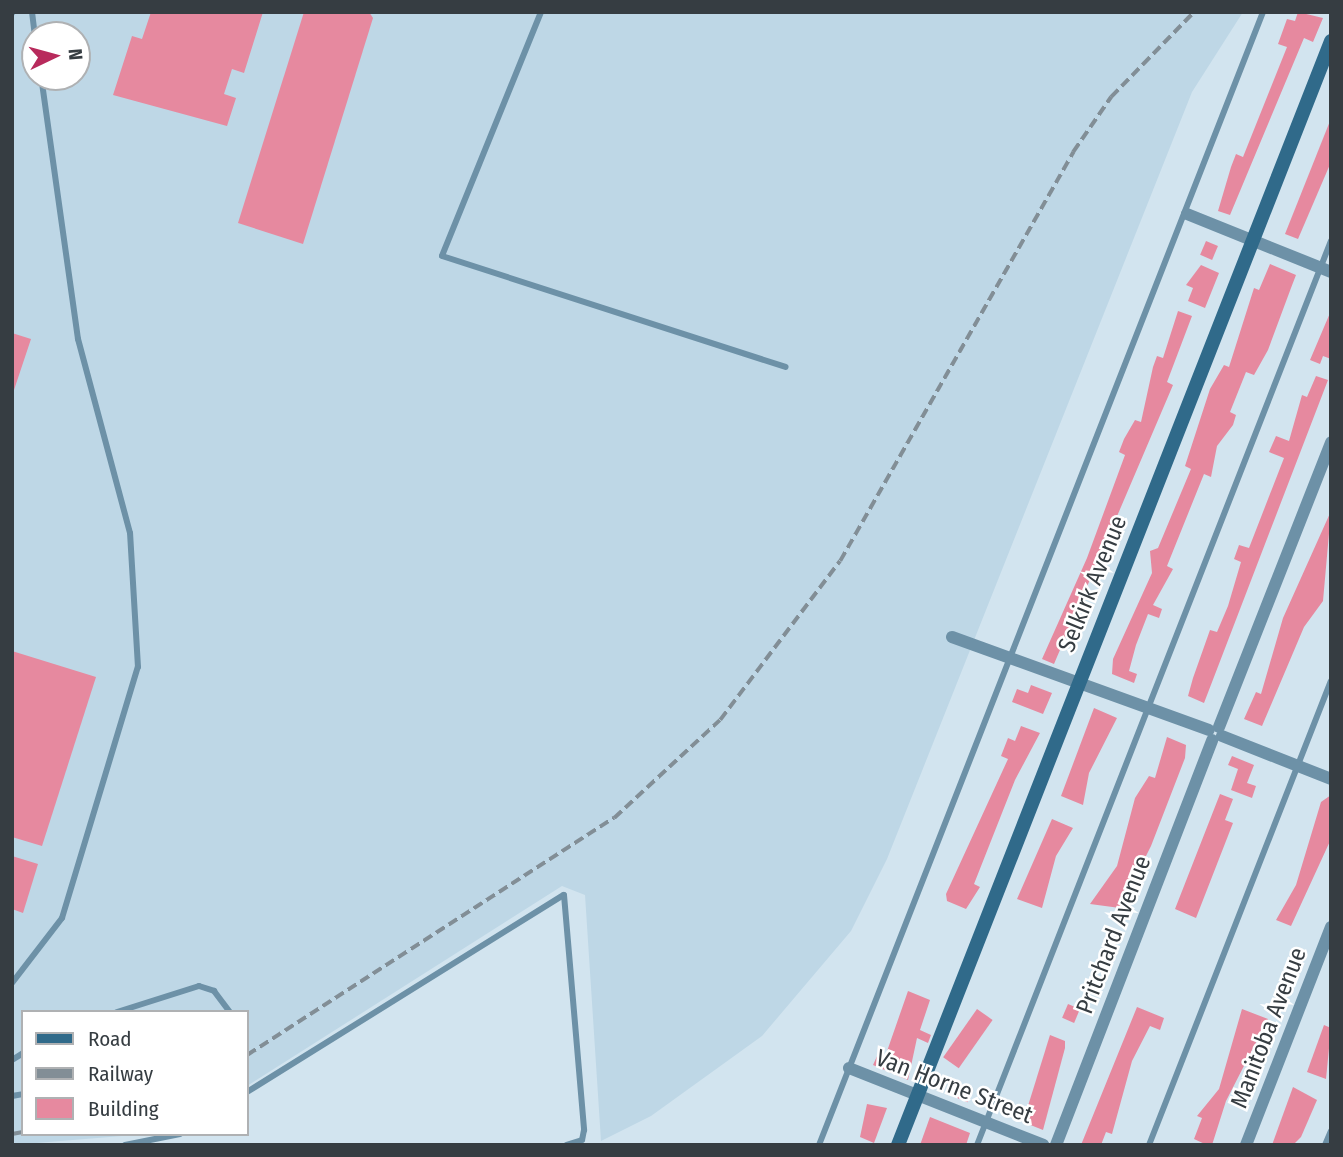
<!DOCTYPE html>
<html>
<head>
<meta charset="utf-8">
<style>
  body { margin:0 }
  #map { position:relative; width:1343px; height:1157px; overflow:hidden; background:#d2e4ef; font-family:"Fira Sans Condensed",sans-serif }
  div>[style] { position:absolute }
  .built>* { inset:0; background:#bed7e6 }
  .building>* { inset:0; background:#e6899f; transform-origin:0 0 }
  .lane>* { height:6px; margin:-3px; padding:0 3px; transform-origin:3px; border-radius:3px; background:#6d91a7 }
  .street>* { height:12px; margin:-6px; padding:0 6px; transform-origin:6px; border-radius:6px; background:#6d91a7 }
  .secondary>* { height:14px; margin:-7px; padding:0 7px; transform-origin:7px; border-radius:7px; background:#306a8a }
  .rail>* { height:3.5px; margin-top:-1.75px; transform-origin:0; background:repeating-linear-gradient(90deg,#828e96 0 10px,transparent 0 15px) }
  span { translate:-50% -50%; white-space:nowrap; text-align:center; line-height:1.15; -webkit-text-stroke:5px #fff; paint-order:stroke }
  .street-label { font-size:24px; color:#363d42 }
  .frame { position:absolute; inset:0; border:14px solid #363d42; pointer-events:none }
  .legend { position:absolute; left:21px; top:1010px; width:228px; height:126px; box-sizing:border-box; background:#fff; border:2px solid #afb1b3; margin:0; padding:9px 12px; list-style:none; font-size:21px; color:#363d42 }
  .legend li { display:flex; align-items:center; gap:14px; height:35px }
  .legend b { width:35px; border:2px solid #afb1b3 }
  .north { position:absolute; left:21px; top:21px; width:70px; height:70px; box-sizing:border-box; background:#fff; border:2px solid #afb1b3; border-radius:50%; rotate:85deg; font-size:19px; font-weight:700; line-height:28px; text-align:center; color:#363d42 }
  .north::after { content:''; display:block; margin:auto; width:24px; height:32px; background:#b82a5c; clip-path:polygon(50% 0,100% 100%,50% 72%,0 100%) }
</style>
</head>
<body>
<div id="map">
  <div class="built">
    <div style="clip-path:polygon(evenodd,12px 12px,1243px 12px,1192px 92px,887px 859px,851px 931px,762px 1036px,651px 1116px,601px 1141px,585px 895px,562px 886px,247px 1086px,247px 1012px,23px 1012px,23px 1134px,146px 1134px,12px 1145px,12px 12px,35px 35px,77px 35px,77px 77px,35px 77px,35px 35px)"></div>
  </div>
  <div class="building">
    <div style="clip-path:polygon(151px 12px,263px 12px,244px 73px,232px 69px,224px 94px,236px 98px,227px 126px,113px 95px,132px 36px,142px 39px)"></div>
    <div style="clip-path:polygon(304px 12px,369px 12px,373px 18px,303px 244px,238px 223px)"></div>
    <div style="clip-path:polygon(1298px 12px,1323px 18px,1313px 42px,1304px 38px,1230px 215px,1218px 211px,1231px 167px,1236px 154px,1243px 157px,1287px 47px,1278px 44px,1287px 19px,1295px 21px)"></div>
    <div style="clip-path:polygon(1330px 121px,1331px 162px,1298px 239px,1285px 234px)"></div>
    <div style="left:1206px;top:241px;width:13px;height:15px;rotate:23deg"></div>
    <div style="clip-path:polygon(1270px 264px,1296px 275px,1291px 288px,1268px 350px,1254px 375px,1246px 372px,1230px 412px,1236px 415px,1233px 425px,1217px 446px,1211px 477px,1204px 474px,1167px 566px,1173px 569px,1153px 605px,1162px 609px,1159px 618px,1148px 614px,1136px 645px,1129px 671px,1137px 674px,1134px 683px,1112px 674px,1113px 659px,1152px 573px,1150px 551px,1158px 548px,1191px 469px,1185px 466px,1210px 389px,1224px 365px,1229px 367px,1254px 288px,1259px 290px)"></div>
    <div style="clip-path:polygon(1201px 265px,1219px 273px,1205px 308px,1188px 301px,1193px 288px,1186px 285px)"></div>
    <div style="clip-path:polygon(1178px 311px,1192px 316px,1167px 382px,1173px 385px,1054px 664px,1042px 659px,1087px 558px,1125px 455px,1119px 452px,1124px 439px,1135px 420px,1141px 422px,1153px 367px,1157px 356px,1163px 358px)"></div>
    <div style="clip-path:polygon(1330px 313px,1331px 359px,1323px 356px,1320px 364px,1310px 360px)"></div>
    <div style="clip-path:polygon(12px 333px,31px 339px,14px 390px,12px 390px)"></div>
    <div style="clip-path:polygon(1316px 376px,1328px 380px,1204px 703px,1188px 696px,1193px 678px,1210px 630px,1217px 632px,1228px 606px,1241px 562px,1234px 559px,1239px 545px,1249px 548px,1284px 458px,1269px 452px,1276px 436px,1289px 441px,1302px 395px,1307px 397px)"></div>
    <div style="clip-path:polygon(1331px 511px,1323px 601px,1304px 627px,1262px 726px,1244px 719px,1256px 692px,1261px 694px,1283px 618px)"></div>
    <div style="clip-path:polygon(12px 651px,96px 677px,42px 846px,12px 837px)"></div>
    <div style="clip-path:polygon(1031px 685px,1052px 693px,1043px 714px,1012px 702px,1017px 689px,1028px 693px)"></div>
    <div style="clip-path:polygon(1094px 708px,1117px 718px,1089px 773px,1083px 805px,1061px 796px)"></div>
    <div style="clip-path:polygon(1021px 726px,1040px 733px,1015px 780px,974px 884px,980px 887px,966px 909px,947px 901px,946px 894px,1008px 759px,1001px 756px,1008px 738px,1015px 741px)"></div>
    <div style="clip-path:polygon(1167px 737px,1186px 745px,1185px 758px,1151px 846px,1120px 908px,1090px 904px,1117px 866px,1135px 798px,1149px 776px,1155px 778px)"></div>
    <div style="clip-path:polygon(1232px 756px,1254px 765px,1247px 783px,1256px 786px,1252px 798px,1231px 790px,1238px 769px,1228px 765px)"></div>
    <div style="clip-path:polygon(1220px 794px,1233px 799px,1225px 820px,1233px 823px,1196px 918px,1175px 909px)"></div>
    <div style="clip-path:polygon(1331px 795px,1331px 839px,1291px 926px,1276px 920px,1296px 885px,1321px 802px)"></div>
    <div style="clip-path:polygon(1052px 819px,1073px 828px,1056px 856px,1042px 908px,1017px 899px)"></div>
    <div style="clip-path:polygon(12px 856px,38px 864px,23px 913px,12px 909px)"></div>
    <div style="clip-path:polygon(908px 991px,930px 1000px,920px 1030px,931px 1035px,928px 1043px,917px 1038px,908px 1080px,873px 1065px,878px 1054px,885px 1057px)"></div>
    <div style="left:1068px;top:1004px;width:13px;height:15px;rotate:23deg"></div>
    <div style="clip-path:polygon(1137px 1007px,1164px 1018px,1160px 1030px,1150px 1026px,1132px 1061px,1112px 1134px,1106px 1132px,1101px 1145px,1081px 1145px)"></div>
    <div style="left:977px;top:1009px;width:19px;height:59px;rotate:35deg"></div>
    <div style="clip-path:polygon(1242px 1009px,1268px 1019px,1226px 1101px,1212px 1145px,1207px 1145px,1194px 1139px,1202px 1118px,1197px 1116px,1219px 1089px)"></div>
    <div style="clip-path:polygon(1324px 1025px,1331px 1028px,1326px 1079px,1307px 1072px)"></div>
    <div style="clip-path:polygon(1050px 1035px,1065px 1041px,1065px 1048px,1043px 1130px,1023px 1122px)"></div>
    <div style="left:952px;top:1082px;width:22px;height:13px;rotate:22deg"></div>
    <div style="clip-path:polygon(1293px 1087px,1317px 1100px,1301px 1137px,1293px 1145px,1272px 1145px)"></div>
    <div style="clip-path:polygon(867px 1104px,887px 1108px,874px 1143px,860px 1137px)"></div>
    <div style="clip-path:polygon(930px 1117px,970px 1133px,966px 1145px,920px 1145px)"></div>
  </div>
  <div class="lane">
    <div style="left:32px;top:12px;width:23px;rotate:83deg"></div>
    <div style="left:541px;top:12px;width:263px;rotate:112.1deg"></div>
    <div style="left:442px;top:256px;width:361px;rotate:17.9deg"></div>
    <div style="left:12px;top:13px;width:1px;rotate:-90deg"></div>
    <div style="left:12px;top:983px;width:82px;rotate:-52.4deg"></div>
    <div style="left:62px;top:918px;width:262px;rotate:-73.2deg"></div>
    <div style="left:138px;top:667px;width:134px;rotate:-93.4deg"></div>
    <div style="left:130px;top:533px;width:201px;rotate:-105deg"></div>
    <div style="left:78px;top:339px;width:265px;rotate:-98deg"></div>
    <div style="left:117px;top:1012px;width:86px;rotate:-17.6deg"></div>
    <div style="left:199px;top:986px;width:16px;rotate:18deg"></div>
    <div style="left:214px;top:991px;width:26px;rotate:53deg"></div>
    <div style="left:12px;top:1060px;width:13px;rotate:-32deg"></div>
    <div style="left:247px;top:1092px;width:373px;rotate:-31.9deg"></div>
    <div style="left:564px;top:895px;width:236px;rotate:85.1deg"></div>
    <div style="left:584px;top:1130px;width:10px;rotate:101deg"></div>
    <div style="left:582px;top:1140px;width:16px;rotate:162deg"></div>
    <div style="left:12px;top:1096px;width:11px;rotate:-10deg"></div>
    <div style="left:125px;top:1145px;width:56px;rotate:-11.3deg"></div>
    <div style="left:819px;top:1145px;width:1217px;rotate:-68.6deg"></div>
    <div style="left:977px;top:1145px;width:971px;rotate:-68.62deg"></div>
    <div style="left:1149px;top:1145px;width:498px;rotate:-68.6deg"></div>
    <div style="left:1325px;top:1145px;width:15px;rotate:-67deg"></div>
  </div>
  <div class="street">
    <div style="left:1187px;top:214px;width:155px;rotate:21.9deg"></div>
    <div style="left:952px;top:637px;width:273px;rotate:19.9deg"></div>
    <div style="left:1219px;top:727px;width:306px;rotate:-68.5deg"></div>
    <div style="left:1222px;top:736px;width:117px;rotate:21.5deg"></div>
    <div style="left:849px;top:1068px;width:209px;rotate:21.6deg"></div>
    <div style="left:1056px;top:1145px;width:434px;rotate:-68.9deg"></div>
    <div style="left:1246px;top:1145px;width:234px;rotate:-68.7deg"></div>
  </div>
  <div class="secondary">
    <div style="left:898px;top:1145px;width:1186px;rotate:-68.58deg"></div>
  </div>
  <div class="rail">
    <div style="left:247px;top:1055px;width:437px;rotate:-32.9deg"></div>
    <div style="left:614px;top:818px;width:144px;rotate:-42.8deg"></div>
    <div style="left:720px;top:720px;width:199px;rotate:-53deg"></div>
    <div style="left:840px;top:561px;width:471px;rotate:-60.3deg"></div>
    <div style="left:1073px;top:152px;width:67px;rotate:-55.4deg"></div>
    <div style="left:1111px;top:97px;width:119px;rotate:-45.7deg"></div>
    <div style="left:12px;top:1134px;width:11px;rotate:-10deg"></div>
  </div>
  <div class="street-label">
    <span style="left:1093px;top:584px;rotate:-68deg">Selkirk Avenue</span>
    <span style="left:1114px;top:935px;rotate:-69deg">Pritchard Avenue</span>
    <span style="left:1269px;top:1028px;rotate:-69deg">Manitoba Avenue</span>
    <span style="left:954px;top:1087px;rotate:21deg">Van Horne Street</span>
  </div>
  <div class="frame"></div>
  <ul class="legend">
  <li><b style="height:9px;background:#306a8a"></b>Road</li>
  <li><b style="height:9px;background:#828e96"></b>Railway</li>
  <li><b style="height:19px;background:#e6899f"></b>Building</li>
  </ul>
  <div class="north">N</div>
</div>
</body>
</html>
